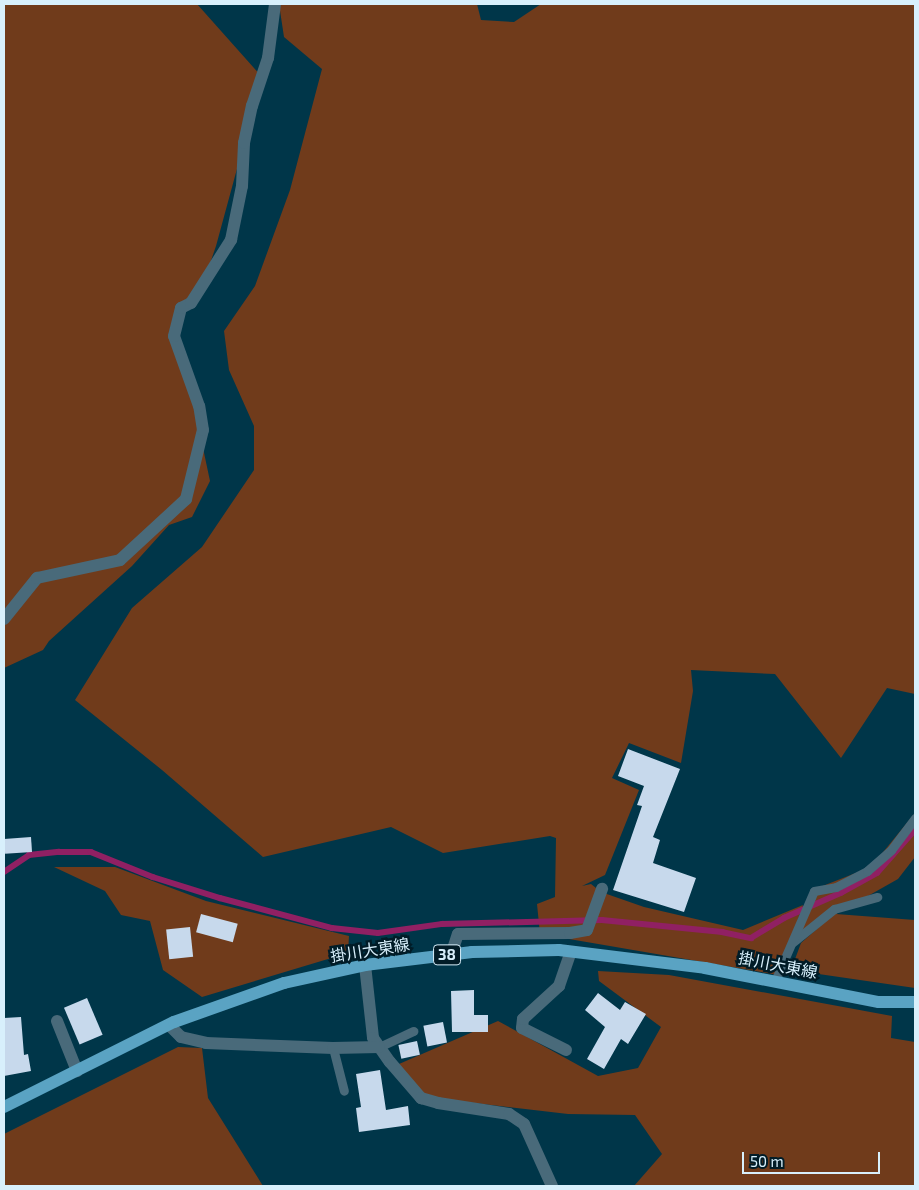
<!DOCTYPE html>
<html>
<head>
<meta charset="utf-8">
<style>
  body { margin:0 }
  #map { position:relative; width:919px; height:1190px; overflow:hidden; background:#003649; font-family:"Exo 2","Noto Sans JP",sans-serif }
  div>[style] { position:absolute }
  .green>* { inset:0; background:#703b1b }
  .stream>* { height:5.5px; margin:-2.75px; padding:0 2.75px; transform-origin:2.75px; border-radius:2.75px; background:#902063 }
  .building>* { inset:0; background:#c7d9ec; transform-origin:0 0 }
  .service>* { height:9px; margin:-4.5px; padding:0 4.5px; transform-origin:4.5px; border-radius:4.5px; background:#496a7a }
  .minor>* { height:12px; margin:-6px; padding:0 6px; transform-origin:6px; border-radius:6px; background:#496a7a }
  .primary>* { height:12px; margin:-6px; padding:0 6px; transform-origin:6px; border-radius:6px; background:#5aa3c3 }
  span { translate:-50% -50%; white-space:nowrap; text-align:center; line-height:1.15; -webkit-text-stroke:5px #011c27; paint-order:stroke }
  .shield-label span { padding:1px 4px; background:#011c27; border:1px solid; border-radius:4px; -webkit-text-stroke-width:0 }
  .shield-label { font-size:15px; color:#d8f0fc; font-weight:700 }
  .street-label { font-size:16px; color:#d8f0fc }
  .frame { position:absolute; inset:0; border:5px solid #d8f0fc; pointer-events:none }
  .scale { position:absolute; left:742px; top:1152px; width:138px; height:22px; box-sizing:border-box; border:2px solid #d8f0fc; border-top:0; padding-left:6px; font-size:15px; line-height:18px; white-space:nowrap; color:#d8f0fc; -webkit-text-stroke:4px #011c27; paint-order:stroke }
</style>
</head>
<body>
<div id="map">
  <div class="green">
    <div style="clip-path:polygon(4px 4px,197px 4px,262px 77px,216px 246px,203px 284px,175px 316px,210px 481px,192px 517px,169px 525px,132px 566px,49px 641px,43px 650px,4px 668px)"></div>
    <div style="clip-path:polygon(279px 4px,477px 4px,481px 20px,514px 22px,541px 4px,915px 4px,915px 694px,887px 688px,841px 758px,775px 674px,691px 670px,693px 691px,681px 763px,629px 743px,612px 778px,639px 790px,605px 875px,582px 886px,591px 884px,601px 892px,644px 907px,743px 930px,803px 905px,778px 975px,540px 934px,537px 904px,555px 897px,556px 838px,550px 836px,443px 853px,391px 827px,263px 857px,162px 770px,75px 700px,132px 608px,202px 547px,254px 470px,254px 426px,229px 370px,224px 331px,255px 286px,290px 190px,322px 69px,284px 37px)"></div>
    <div style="clip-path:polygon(915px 813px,915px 857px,898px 879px,836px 914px,915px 920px,915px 988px,791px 970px,801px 943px,826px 921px,790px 946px,815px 889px,871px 867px)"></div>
    <div style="clip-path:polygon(54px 867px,115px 867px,206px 901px,349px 936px,348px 953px,202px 997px,163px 970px,150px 921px,121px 915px,105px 891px)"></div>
    <div style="clip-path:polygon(598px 971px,669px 975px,892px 1016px,891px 1038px,915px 1042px,915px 1186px,634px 1186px,662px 1154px,635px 1115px,568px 1114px,424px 1097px,399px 1064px,498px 1021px,598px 1076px,638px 1068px,661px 1027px,599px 981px)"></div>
    <div style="clip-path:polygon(178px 1047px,202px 1048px,208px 1098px,263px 1186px,4px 1186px,4px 1134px)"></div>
  </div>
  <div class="stream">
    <div style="left:4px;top:872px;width:30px;rotate:-34deg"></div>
    <div style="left:29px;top:855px;width:30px;rotate:-6deg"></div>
    <div style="left:59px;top:852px;width:32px"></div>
    <div style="left:91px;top:852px;width:67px;rotate:22deg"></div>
    <div style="left:153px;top:877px;width:70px;rotate:17.4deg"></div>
    <div style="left:220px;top:898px;width:116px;rotate:15deg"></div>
    <div style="left:332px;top:928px;width:46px;rotate:6.2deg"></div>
    <div style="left:378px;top:933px;width:65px;rotate:-8deg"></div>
    <div style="left:442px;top:924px;width:160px;rotate:-1.4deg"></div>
    <div style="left:602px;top:920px;width:121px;rotate:5.7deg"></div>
    <div style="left:722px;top:932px;width:30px;rotate:12deg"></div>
    <div style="left:751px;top:938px;width:39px;rotate:-31deg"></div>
    <div style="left:784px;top:918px;width:62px;rotate:-23.7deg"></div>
    <div style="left:841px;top:893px;width:41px;rotate:-29.1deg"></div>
    <div style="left:877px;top:873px;width:57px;rotate:-48.5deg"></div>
  </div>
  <div class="building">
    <div style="clip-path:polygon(628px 749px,680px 769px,653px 837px,660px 840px,653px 863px,696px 878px,684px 912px,613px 890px,642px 806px,637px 805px,644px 786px,618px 776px)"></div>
    <div style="left:31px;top:837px;width:15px;height:27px;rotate:86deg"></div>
    <div style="left:201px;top:914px;width:38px;height:19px;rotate:15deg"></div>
    <div style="left:190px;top:927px;width:30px;height:24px;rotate:84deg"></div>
    <div style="clip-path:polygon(474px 990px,474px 1015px,488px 1015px,488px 1032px,452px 1032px,451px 991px)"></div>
    <div style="clip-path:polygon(598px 993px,620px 1010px,625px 1002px,646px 1014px,628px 1044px,621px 1039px,604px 1069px,587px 1059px,605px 1027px,585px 1010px)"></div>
    <div style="left:87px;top:998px;width:40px;height:25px;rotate:67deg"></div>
    <div style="clip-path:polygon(21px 1017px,24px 1055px,28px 1054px,31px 1071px,4px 1076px,4px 1018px)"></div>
    <div style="left:443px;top:1022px;width:21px;height:20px;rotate:79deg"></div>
    <div style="left:417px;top:1041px;width:14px;height:19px;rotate:78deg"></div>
    <div style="clip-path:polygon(380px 1070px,386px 1110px,408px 1106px,410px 1125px,359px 1132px,356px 1108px,361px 1107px,356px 1074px)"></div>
  </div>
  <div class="service">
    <div style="left:793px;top:942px;width:53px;rotate:-38.8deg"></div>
    <div style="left:834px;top:909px;width:45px;rotate:-15.6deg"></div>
    <div style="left:775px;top:981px;width:98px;rotate:-66.6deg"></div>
    <div style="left:814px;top:891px;width:22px;rotate:-10deg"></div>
    <div style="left:836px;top:887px;width:35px;rotate:-27deg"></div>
    <div style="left:867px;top:871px;width:32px;rotate:-41deg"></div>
    <div style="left:891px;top:850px;width:40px;rotate:-53deg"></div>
    <div style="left:379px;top:1047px;width:38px;rotate:-25deg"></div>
    <div style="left:333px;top:1048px;width:44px;rotate:75.7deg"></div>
  </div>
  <div class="minor">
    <div style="left:4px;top:619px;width:53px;rotate:-51.2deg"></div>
    <div style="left:37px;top:578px;width:85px;rotate:-12.2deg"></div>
    <div style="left:120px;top:560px;width:90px;rotate:-42.7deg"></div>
    <div style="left:186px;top:499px;width:71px;rotate:-76.2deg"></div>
    <div style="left:203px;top:430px;width:24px;rotate:-99deg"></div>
    <div style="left:199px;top:406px;width:74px;rotate:-109.7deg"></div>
    <div style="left:174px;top:336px;width:29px;rotate:-76deg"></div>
    <div style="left:181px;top:308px;width:11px;rotate:-27deg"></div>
    <div style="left:191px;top:303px;width:75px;rotate:-57.6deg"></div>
    <div style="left:231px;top:240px;width:55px;rotate:-78.5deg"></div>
    <div style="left:242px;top:186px;width:43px;rotate:-87.3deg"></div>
    <div style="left:244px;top:143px;width:38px;rotate:-78deg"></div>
    <div style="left:252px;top:106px;width:51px;rotate:-71.6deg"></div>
    <div style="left:268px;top:58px;width:54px;rotate:-82.6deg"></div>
    <div style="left:451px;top:955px;width:22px;rotate:-72deg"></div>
    <div style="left:458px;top:934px;width:112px;rotate:-0.5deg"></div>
    <div style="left:570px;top:933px;width:17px;rotate:-10deg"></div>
    <div style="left:587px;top:930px;width:44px;rotate:-69.9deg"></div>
    <div style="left:365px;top:965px;width:73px;rotate:83.7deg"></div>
    <div style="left:373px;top:1038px;width:29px;rotate:55deg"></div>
    <div style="left:390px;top:1062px;width:48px;rotate:49.3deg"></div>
    <div style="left:421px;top:1098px;width:18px;rotate:16deg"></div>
    <div style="left:438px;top:1103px;width:72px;rotate:8.8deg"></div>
    <div style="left:509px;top:1114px;width:18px;rotate:34deg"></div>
    <div style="left:524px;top:1124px;width:68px;rotate:65.7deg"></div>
    <div style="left:57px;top:1021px;width:54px;rotate:68.2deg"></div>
    <div style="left:169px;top:1025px;width:17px;rotate:45deg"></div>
    <div style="left:181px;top:1037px;width:26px;rotate:13deg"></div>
    <div style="left:206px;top:1043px;width:127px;rotate:2.3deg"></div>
    <div style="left:333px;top:1048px;width:46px;rotate:-1.2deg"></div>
    <div style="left:566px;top:1050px;width:49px;rotate:-153.4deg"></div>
    <div style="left:522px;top:1028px;width:9px;rotate:-84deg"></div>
    <div style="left:523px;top:1019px;width:49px;rotate:-42.5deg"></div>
    <div style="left:559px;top:986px;width:36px;rotate:-71deg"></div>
  </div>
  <div class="primary">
    <div style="left:4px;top:1107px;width:190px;rotate:-26.6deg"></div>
    <div style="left:174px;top:1022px;width:117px;rotate:-19.5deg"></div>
    <div style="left:284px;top:983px;width:83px;rotate:-12.5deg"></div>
    <div style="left:365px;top:965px;width:108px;rotate:-6.9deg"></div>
    <div style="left:472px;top:952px;width:87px;rotate:-1.3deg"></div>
    <div style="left:559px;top:950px;width:147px;rotate:7deg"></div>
    <div style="left:705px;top:968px;width:177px;rotate:11.1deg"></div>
    <div style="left:879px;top:1002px;width:36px"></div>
  </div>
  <div class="shield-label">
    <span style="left:447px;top:955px">38</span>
  </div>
  <div class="street-label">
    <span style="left:370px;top:950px;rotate:-9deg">掛川大東線</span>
    <span style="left:778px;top:965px;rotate:11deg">掛川大東線</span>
  </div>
  <div class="frame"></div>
  <div class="scale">50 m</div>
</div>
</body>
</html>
